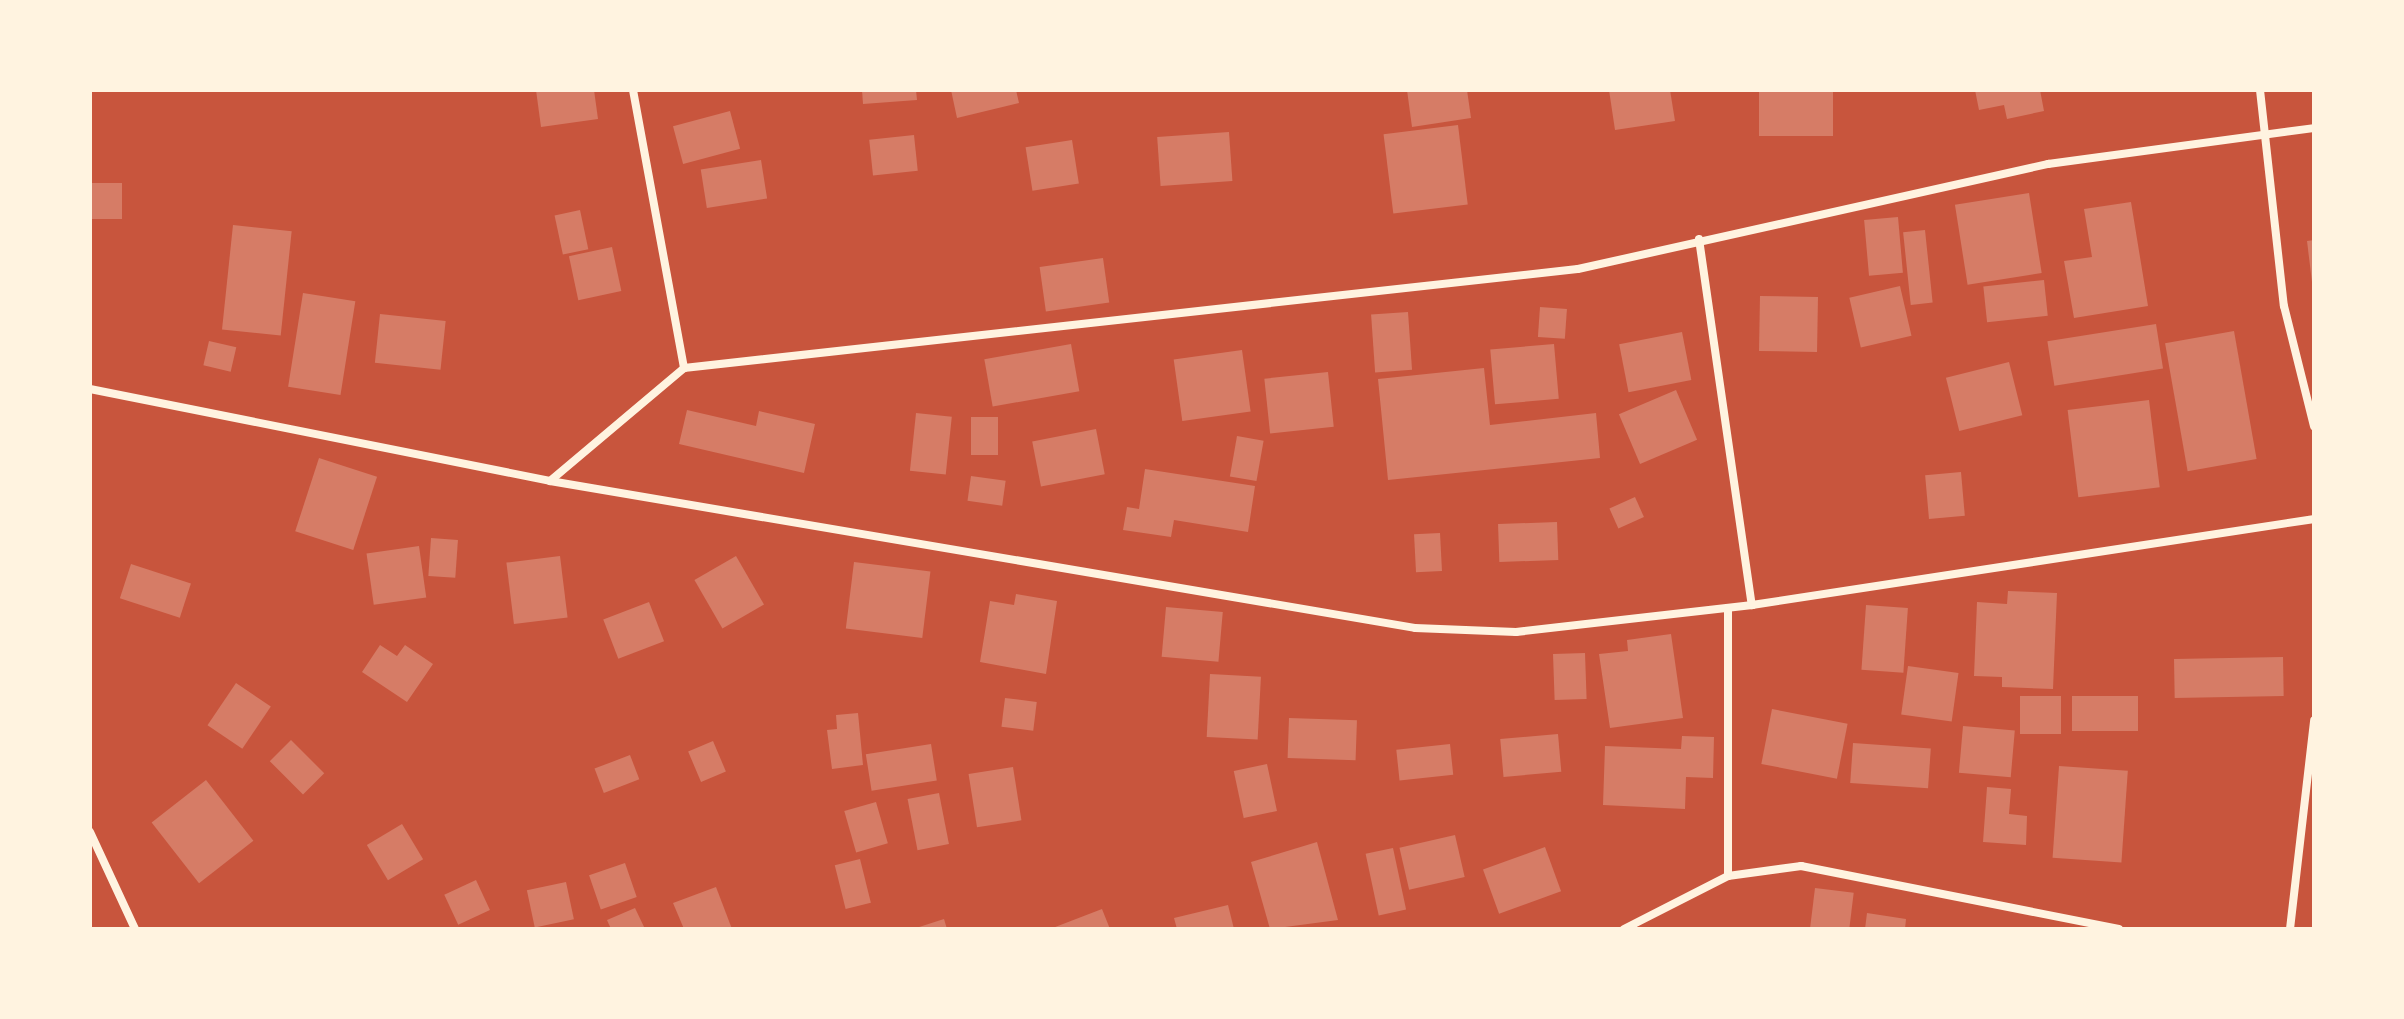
<!DOCTYPE html>
<html>
<head>
<meta charset="utf-8">
<style>
  body { margin:0 }
  #map { position:relative; width:2404px; height:1019px; overflow:hidden; background:#c8553d; font-family:"Fira Sans Condensed",sans-serif }
  div>[style] { position:absolute }
  .building>* { inset:0; background:#d67c66; transform-origin:0 0 }
  .minor>* { height:8px; margin:-4px; padding:0 4px; transform-origin:4px; border-radius:4px; background:#fff3e0 }
  span { translate:-50% -50%; white-space:nowrap; text-align:center; line-height:1.15; -webkit-text-stroke:8px #fff3e0; paint-order:stroke }
  .frame { position:absolute; inset:0; border:92px solid #fff3e0; pointer-events:none }
</style>
</head>
<body>
<div id="map">
  <div class="building">
    <div style="clip-path:polygon(536px 90px,594px 90px,598px 119px,541px 127px)"></div>
    <div style="clip-path:polygon(862px 90px,916px 90px,917px 100px,863px 104px)"></div>
    <div style="clip-path:polygon(951px 90px,1016px 90px,1019px 103px,957px 118px)"></div>
    <div style="clip-path:polygon(1407px 90px,1467px 90px,1471px 118px,1412px 127px)"></div>
    <div style="clip-path:polygon(1609px 90px,1670px 90px,1675px 121px,1615px 130px)"></div>
    <div style="left:1759px;top:90px;width:74px;height:46px"></div>
    <div style="clip-path:polygon(1975px 90px,2040px 90px,2044px 111px,2007px 119px,2004px 105px,1979px 110px)"></div>
    <div style="left:730px;top:111px;width:39px;height:59px;rotate:75deg"></div>
    <div style="left:1458px;top:125px;width:80px;height:75px;rotate:83deg"></div>
    <div style="left:1229px;top:132px;width:49px;height:72px;rotate:86deg"></div>
    <div style="left:914px;top:135px;width:36px;height:45px;rotate:84deg"></div>
    <div style="left:1072px;top:140px;width:44px;height:47px;rotate:81deg"></div>
    <div style="left:761px;top:160px;width:39px;height:61px;rotate:81deg"></div>
    <div style="left:90px;top:183px;width:32px;height:36px"></div>
    <div style="left:2029px;top:193px;width:81px;height:75px;rotate:81deg"></div>
    <div style="clip-path:polygon(2131px 202px,2148px 306px,2074px 318px,2064px 261px,2092px 257px,2084px 209px)"></div>
    <div style="left:580px;top:210px;width:40px;height:26px;rotate:78deg"></div>
    <div style="left:1898px;top:217px;width:56px;height:34px;rotate:85deg"></div>
    <div style="left:233px;top:225px;width:59px;height:105px;rotate:6deg"></div>
    <div style="left:1925px;top:230px;width:73px;height:22px;rotate:84deg"></div>
    <div style="clip-path:polygon(2314px 240px,2314px 282px,2312px 282px,2307px 241px)"></div>
    <div style="left:612px;top:247px;width:45px;height:44px;rotate:78deg"></div>
    <div style="left:1103px;top:258px;width:45px;height:64px;rotate:82deg"></div>
    <div style="left:2044px;top:280px;width:36px;height:61px;rotate:84deg"></div>
    <div style="left:1900px;top:286px;width:51px;height:52px;rotate:77deg"></div>
    <div style="left:303px;top:293px;width:53px;height:95px;rotate:9deg"></div>
    <div style="left:1760px;top:296px;width:58px;height:55px;rotate:1deg"></div>
    <div style="left:1540px;top:307px;width:27px;height:30px;rotate:4deg"></div>
    <div style="left:1408px;top:312px;width:58px;height:37px;rotate:86deg"></div>
    <div style="left:380px;top:314px;width:66px;height:49px;rotate:6deg"></div>
    <div style="left:2156px;top:324px;width:45px;height:110px;rotate:81deg"></div>
    <div style="left:2234px;top:331px;width:130px;height:70px;rotate:80deg"></div>
    <div style="left:1682px;top:332px;width:49px;height:64px;rotate:79deg"></div>
    <div style="left:209px;top:341px;width:28px;height:25px;rotate:13deg"></div>
    <div style="left:1071px;top:344px;width:48px;height:88px;rotate:80deg"></div>
    <div style="left:1554px;top:344px;width:55px;height:64px;rotate:85deg"></div>
    <div style="left:1242px;top:350px;width:62px;height:69px;rotate:82deg"></div>
    <div style="left:2009px;top:362px;width:55px;height:65px;rotate:76deg"></div>
    <div style="clip-path:polygon(1484px 368px,1490px 425px,1596px 413px,1600px 458px,1388px 480px,1378px 379px)"></div>
    <div style="left:1328px;top:372px;width:55px;height:64px;rotate:84deg"></div>
    <div style="left:1676px;top:390px;width:54px;height:62px;rotate:67deg"></div>
    <div style="left:2149px;top:400px;width:88px;height:82px;rotate:83deg"></div>
    <div style="clip-path:polygon(687px 410px,756px 426px,759px 411px,815px 424px,804px 473px,679px 444px)"></div>
    <div style="left:916px;top:413px;width:36px;height:58px;rotate:6deg"></div>
    <div style="left:971px;top:417px;width:27px;height:38px"></div>
    <div style="left:1096px;top:429px;width:46px;height:65px;rotate:79deg"></div>
    <div style="left:1237px;top:436px;width:27px;height:41px;rotate:10deg"></div>
    <div style="left:319px;top:458px;width:61px;height:77px;rotate:18deg"></div>
    <div style="clip-path:polygon(1145px 469px,1255px 486px,1248px 532px,1174px 520px,1171px 537px,1123px 530px,1127px 507px,1139px 509px)"></div>
    <div style="left:1961px;top:472px;width:44px;height:36px;rotate:85deg"></div>
    <div style="left:971px;top:476px;width:35px;height:25px;rotate:8deg"></div>
    <div style="left:1635px;top:497px;width:22px;height:28px;rotate:66deg"></div>
    <div style="left:1557px;top:522px;width:38px;height:59px;rotate:88deg"></div>
    <div style="left:1440px;top:533px;width:38px;height:26px;rotate:87deg"></div>
    <div style="left:431px;top:538px;width:27px;height:38px;rotate:4deg"></div>
    <div style="left:419px;top:546px;width:52px;height:53px;rotate:82deg"></div>
    <div style="left:560px;top:556px;width:62px;height:54px;rotate:83deg"></div>
    <div style="left:736px;top:556px;width:56px;height:48px;rotate:60deg"></div>
    <div style="left:854px;top:562px;width:77px;height:67px;rotate:7deg"></div>
    <div style="left:131px;top:564px;width:63px;height:36px;rotate:18deg"></div>
    <div style="clip-path:polygon(2008px 591px,2057px 593px,2053px 689px,2002px 687px,2002px 677px,1974px 676px,1977px 602px,2007px 604px)"></div>
    <div style="clip-path:polygon(1016px 594px,1057px 601px,1046px 674px,980px 662px,990px 601px,1014px 605px)"></div>
    <div style="left:649px;top:602px;width:42px;height:49px;rotate:69deg"></div>
    <div style="left:1866px;top:605px;width:42px;height:65px;rotate:4deg"></div>
    <div style="left:1166px;top:607px;width:57px;height:50px;rotate:5deg"></div>
    <div style="clip-path:polygon(1671px 634px,1683px 718px,1610px 728px,1599px 654px,1628px 651px,1627px 640px)"></div>
    <div style="clip-path:polygon(380px 645px,397px 656px,405px 645px,433px 664px,407px 702px,362px 672px)"></div>
    <div style="left:1585px;top:653px;width:46px;height:32px;rotate:88deg"></div>
    <div style="left:2283px;top:657px;width:39px;height:109px;rotate:89deg"></div>
    <div style="left:1908px;top:666px;width:51px;height:49px;rotate:8deg"></div>
    <div style="left:1210px;top:674px;width:51px;height:63px;rotate:3deg"></div>
    <div style="left:236px;top:683px;width:42px;height:51px;rotate:34deg"></div>
    <div style="left:2020px;top:696px;width:41px;height:38px"></div>
    <div style="left:2072px;top:696px;width:66px;height:35px"></div>
    <div style="left:1005px;top:698px;width:32px;height:29px;rotate:7deg"></div>
    <div style="left:1772px;top:709px;width:77px;height:56px;rotate:11deg"></div>
    <div style="clip-path:polygon(858px 713px,863px 765px,832px 769px,827px 730px,837px 729px,836px 715px)"></div>
    <div style="left:1289px;top:718px;width:68px;height:40px;rotate:2deg"></div>
    <div style="left:1963px;top:726px;width:52px;height:47px;rotate:5deg"></div>
    <div style="left:1558px;top:734px;width:38px;height:58px;rotate:85deg"></div>
    <div style="clip-path:polygon(1682px 736px,1714px 737px,1713px 778px,1686px 777px,1685px 809px,1603px 805px,1605px 746px,1681px 749px)"></div>
    <div style="left:291px;top:740px;width:47px;height:30px;rotate:45deg"></div>
    <div style="left:713px;top:741px;width:33px;height:27px;rotate:67deg"></div>
    <div style="left:1853px;top:743px;width:78px;height:40px;rotate:4deg"></div>
    <div style="left:931px;top:744px;width:37px;height:66px;rotate:81deg"></div>
    <div style="left:1450px;top:744px;width:31px;height:54px;rotate:84deg"></div>
    <div style="left:630px;top:755px;width:26px;height:38px;rotate:69deg"></div>
    <div style="left:1267px;top:764px;width:48px;height:34px;rotate:78deg"></div>
    <div style="left:2059px;top:766px;width:69px;height:92px;rotate:4deg"></div>
    <div style="left:1013px;top:767px;width:54px;height:45px;rotate:81deg"></div>
    <div style="left:206px;top:780px;width:77px;height:69px;rotate:52deg"></div>
    <div style="clip-path:polygon(1987px 787px,2011px 789px,2009px 814px,2027px 816px,2026px 845px,1983px 842px)"></div>
    <div style="left:939px;top:793px;width:52px;height:32px;rotate:79deg"></div>
    <div style="left:876px;top:802px;width:43px;height:33px;rotate:74deg"></div>
    <div style="left:402px;top:824px;width:41px;height:41px;rotate:59deg"></div>
    <div style="left:1455px;top:835px;width:43px;height:57px;rotate:77deg"></div>
    <div style="clip-path:polygon(1317px 842px,1338px 920px,1270px 929px,1251px 862px)"></div>
    <div style="left:1545px;top:847px;width:47px;height:66px;rotate:70deg"></div>
    <div style="left:1393px;top:848px;width:63px;height:28px;rotate:78deg"></div>
    <div style="left:860px;top:859px;width:45px;height:26px;rotate:76deg"></div>
    <div style="left:625px;top:863px;width:36px;height:38px;rotate:71deg"></div>
    <div style="left:476px;top:880px;width:33px;height:35px;rotate:65deg"></div>
    <div style="left:566px;top:882px;width:38px;height:40px;rotate:78deg"></div>
    <div style="clip-path:polygon(716px 887px,732px 929px,684px 929px,673px 903px)"></div>
    <div style="left:1815px;top:888px;width:39px;height:41px;rotate:7deg"></div>
    <div style="clip-path:polygon(1228px 905px,1234px 929px,1177px 929px,1174px 918px)"></div>
    <div style="clip-path:polygon(635px 908px,645px 929px,611px 929px,607px 920px)"></div>
    <div style="clip-path:polygon(1102px 909px,1110px 929px,1050px 929px)"></div>
    <div style="clip-path:polygon(1867px 913px,1906px 919px,1905px 929px,1865px 929px)"></div>
    <div style="clip-path:polygon(944px 919px,947px 929px,916px 929px,916px 928px)"></div>
  </div>
  <div class="minor">
    <div style="left:633px;top:90px;width:283px;rotate:79.6deg"></div>
    <div style="left:2260px;top:90px;width:217px;rotate:83.7deg"></div>
    <div style="left:2284px;top:306px;width:124px;rotate:76deg"></div>
    <div style="left:1699px;top:239px;width:370px;rotate:81.8deg"></div>
    <div style="left:90px;top:389px;width:469px;rotate:11.3deg"></div>
    <div style="left:550px;top:481px;width:877px;rotate:9.64deg"></div>
    <div style="left:1415px;top:628px;width:101px;rotate:2.3deg"></div>
    <div style="left:1516px;top:632px;width:238px;rotate:-6.5deg"></div>
    <div style="left:1752px;top:605px;width:569px;rotate:-8.7deg"></div>
    <div style="left:550px;top:481px;width:175px;rotate:-40.1deg"></div>
    <div style="left:684px;top:368px;width:899px;rotate:-6.32deg"></div>
    <div style="left:1578px;top:269px;width:482px;rotate:-12.6deg"></div>
    <div style="left:2048px;top:164px;width:268px;rotate:-7.7deg"></div>
    <div style="left:90px;top:832px;width:107px;rotate:65.1deg"></div>
    <div style="left:1728px;top:876px;width:268px;rotate:-90deg"></div>
    <div style="left:1624px;top:929px;width:117px;rotate:-27deg"></div>
    <div style="left:1728px;top:876px;width:74px;rotate:-7.8deg"></div>
    <div style="left:1801px;top:866px;width:324px;rotate:11.2deg"></div>
    <div style="left:2290px;top:929px;width:210px;rotate:-83.4deg"></div>
  </div>
  <div class="frame"></div>
</div>
</body>
</html>
